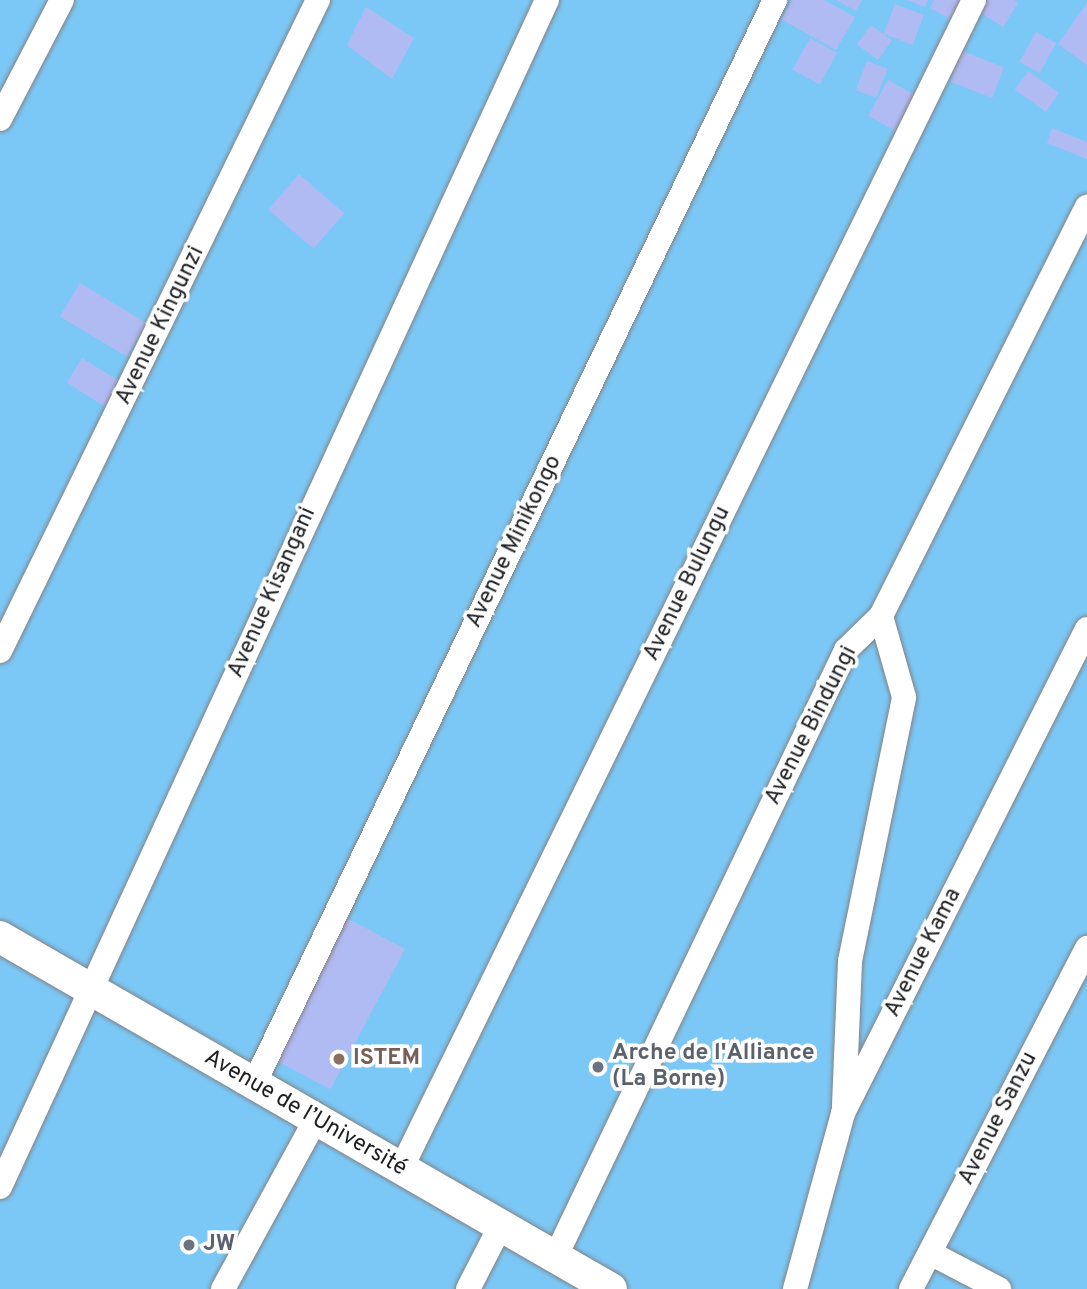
<!DOCTYPE html>
<html>
<head>
<meta charset="utf-8">
<style>
  body { margin:0 }
  #map { position:relative; width:1087px; height:1289px; overflow:hidden; background:#f1f2f8; font-family:Overpass,sans-serif }
  div>[style] { position:absolute }
  .water>* { inset:0; background:#7bc8f6; transform-origin:0 0 }
  .building>* { inset:0; background:#b1bbf3; transform-origin:0 0 }
  .roads { filter:drop-shadow(0 0 2px #828388) drop-shadow(0 0 2px #828388) }
  .minor>* { height:24px; margin:-12px; padding:0 12px; transform-origin:12px; border-radius:12px; background:#fff }
  .major>* { height:32px; margin:-16px; padding:0 16px; transform-origin:16px; border-radius:16px; background:#fff }
  .dots>* { width:19px; height:19px; translate:-50% -50%; box-sizing:border-box; border:4px solid #fff; border-radius:50% }
  span { translate:-50% -50%; white-space:nowrap; text-align:center; line-height:1.15; -webkit-text-stroke:7px #fff; paint-order:stroke }
  .street-label { font-size:23px; color:#1d1e20 }
  .worship-label { font-size:23px; color:#5b616d; font-weight:700 }
  .left { translate:0 -50%; text-align:left }
  .education-label { font-size:23px; color:#785e54; font-weight:700 }
</style>
</head>
<body>
<div id="map">
  <div class="water">
    <div style="left:0;top:0;width:1087px;height:1289px"></div>
  </div>
  <div class="building">
    <div style="clip-path:polygon(792px 0,824px 0,855px 17px,836px 50px,781px 19px)"></div>
    <div style="clip-path:polygon(836px 0,862px 0,856px 11px)"></div>
    <div style="clip-path:polygon(907px 0,928px 0,925px 7px)"></div>
    <div style="clip-path:polygon(934px 0,969px 0,957px 23px,930px 8px)"></div>
    <div style="clip-path:polygon(986px 0,1014px 0,1018px 3px,1003px 27px,979px 12px)"></div>
    <div style="clip-path:polygon(1087px 3px,1087px 65px,1058px 44px)"></div>
    <div style="left:895px;top:4px;width:31px;height:32px;rotate:21deg"></div>
    <div style="clip-path:polygon(366px 7px,414px 38px,392px 79px,347px 45px)"></div>
    <div style="left:871px;top:25px;width:26px;height:24px;rotate:36deg"></div>
    <div style="left:1036px;top:32px;width:23px;height:34px;rotate:29deg"></div>
    <div style="left:810px;top:38px;width:31px;height:36px;rotate:29deg"></div>
    <div style="left:962px;top:51px;width:45px;height:33px;rotate:21deg"></div>
    <div style="left:867px;top:61px;width:22px;height:31px;rotate:21deg"></div>
    <div style="left:1028px;top:71px;width:38px;height:23px;rotate:35deg"></div>
    <div style="left:888px;top:80px;width:35px;height:41px;rotate:29deg"></div>
    <div style="clip-path:polygon(1052px 128px,1087px 142px,1087px 159px,1047px 143px)"></div>
    <div style="left:299px;top:174px;width:60px;height:47px;rotate:41deg"></div>
    <div style="left:80px;top:283px;width:78px;height:39px;rotate:31deg"></div>
    <div style="left:82px;top:358px;width:45px;height:29px;rotate:32deg"></div>
    <div style="left:345px;top:917px;width:68px;height:159px;rotate:28deg"></div>
  </div>
  <div class="roads">
    <div class="minor">
      <div style="left:0;top:119px;width:134px;rotate:-62.5deg"></div>
      <div style="left:0;top:651px;width:725px;rotate:-63.97deg"></div>
      <div style="left:254px;top:1084px;width:1203px;rotate:-64.33deg"></div>
      <div style="left:844px;top:1105px;width:144px;rotate:-87.6deg"></div>
      <div style="left:850px;top:961px;width:269px;rotate:-78.4deg"></div>
      <div style="left:904px;top:697px;width:84px;rotate:-105.9deg"></div>
      <div style="left:401px;top:1169px;width:1302px;rotate:-63.89deg"></div>
      <div style="left:0;top:1187px;width:1307px;rotate:-65.26deg"></div>
      <div style="left:930px;top:1253px;width:78px;rotate:27.6deg"></div>
      <div style="left:555px;top:1258px;width:674px;rotate:-64.42deg"></div>
      <div style="left:846px;top:650px;width:49px;rotate:-44.2deg"></div>
      <div style="left:881px;top:616px;width:458px;rotate:-63.3deg"></div>
      <div style="left:223px;top:1289px;width:192px;rotate:-61.3deg"></div>
      <div style="left:468px;top:1289px;width:70px;rotate:-62.7deg"></div>
      <div style="left:795px;top:1289px;width:182px;rotate:-74.7deg"></div>
      <div style="left:843px;top:1113px;width:542px;rotate:-63.25deg"></div>
      <div style="left:911px;top:1289px;width:384px;rotate:-62.7deg"></div>
    </div>
    <div class="major">
      <div style="left:0;top:937px;width:705px;rotate:29.95deg"></div>
    </div>
  </div>
  <div class="dots">
    <div style="left:339px;top:1059px;background:#8d6e63"></div>
    <div style="left:598px;top:1067px;background:#6b7280"></div>
    <div style="left:189px;top:1245px;background:#6b7280"></div>
  </div>
  <div class="street-label">
    <span style="left:161px;top:326px;rotate:-64deg">Avenue Kingunzi</span>
    <span style="left:515px;top:542px;rotate:-64deg">Avenue Minikongo</span>
    <span style="left:688px;top:584px;rotate:-64deg">Avenue Bulungu</span>
    <span style="left:273px;top:593px;rotate:-66deg">Avenue Kisangani</span>
    <span style="left:812px;top:726px;rotate:-63deg">Avenue Bindungi</span>
    <span style="left:924px;top:953px;rotate:-63deg">Avenue Kama</span>
    <span style="left:305px;top:1114px;rotate:30deg">Avenue de l’Université</span>
    <span style="left:999px;top:1119px;rotate:-63deg">Avenue Sanzu</span>
  </div>
  <div class="worship-label">
    <span class="left" style="left:612px;top:1067px">Arche de l'Alliance<br>(La Borne)</span>
    <span class="left" style="left:203px;top:1245px">JW</span>
  </div>
  <div class="education-label">
    <span class="left" style="left:353px;top:1059px">ISTEM</span>
  </div>
</div>
</body>
</html>
